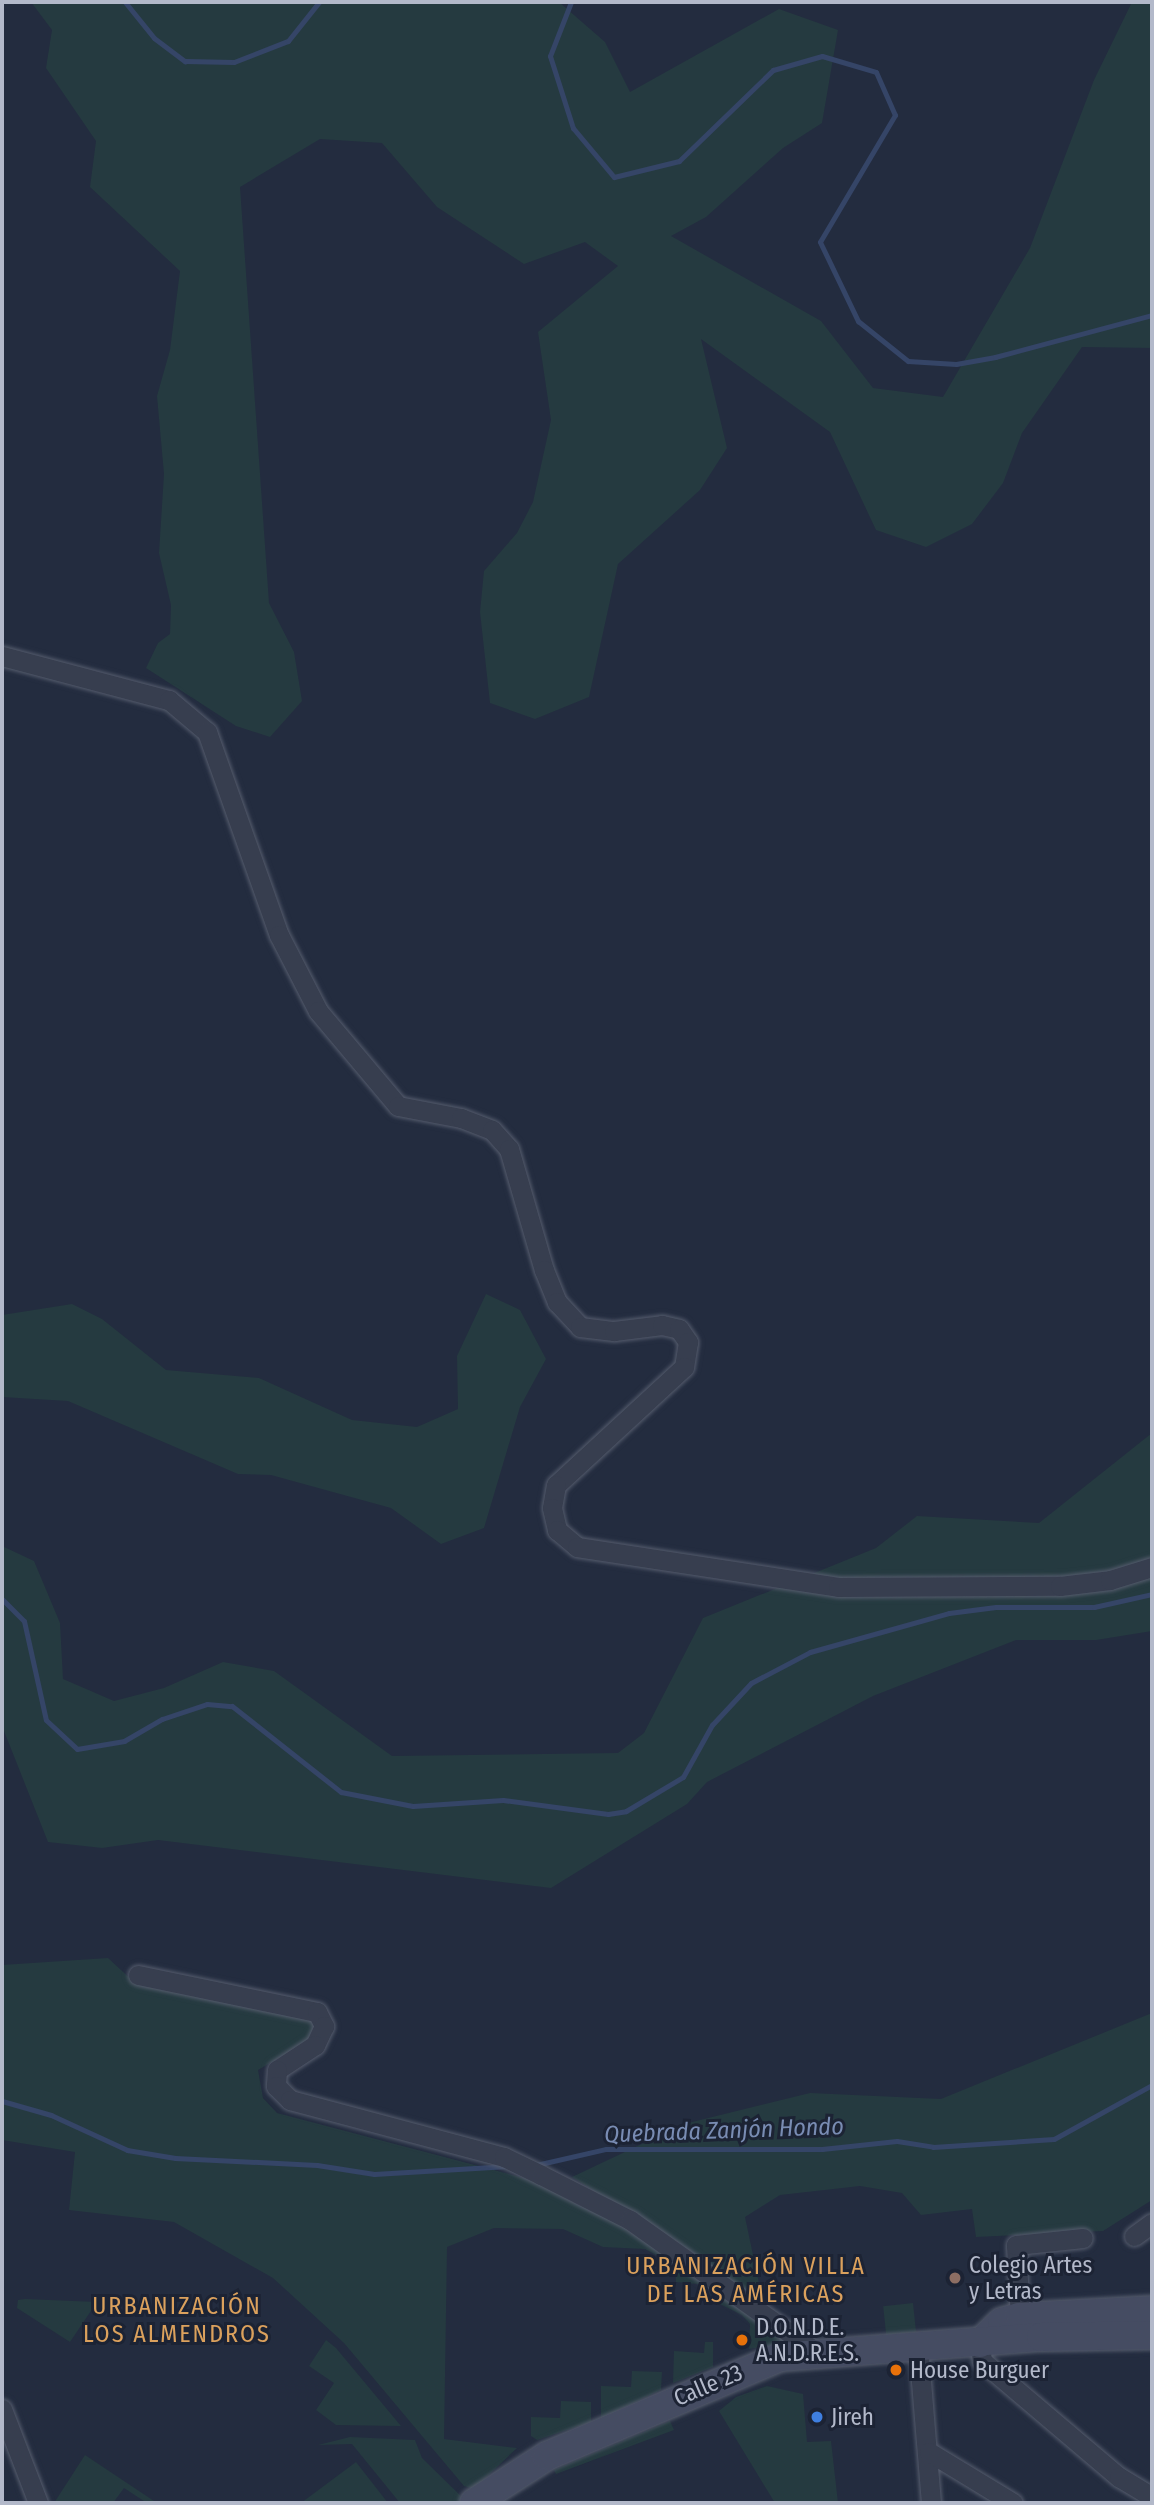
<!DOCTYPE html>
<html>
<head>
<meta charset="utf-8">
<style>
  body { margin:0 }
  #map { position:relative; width:1154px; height:2505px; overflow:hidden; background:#232c3f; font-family:"Fira Sans Condensed",sans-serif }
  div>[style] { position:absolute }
  .green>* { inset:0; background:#253a40; transform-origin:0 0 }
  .stream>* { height:5px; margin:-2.5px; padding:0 2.5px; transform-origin:2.5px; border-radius:2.5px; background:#354567 }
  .roads { filter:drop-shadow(0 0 2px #555c6d) drop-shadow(0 0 2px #555c6d) }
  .minor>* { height:19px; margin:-9.5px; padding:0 9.5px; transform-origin:9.5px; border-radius:9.5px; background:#373e4f }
  .secondary>* { height:28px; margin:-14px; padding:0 14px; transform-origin:14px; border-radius:14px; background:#454c62 }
  .dots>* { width:19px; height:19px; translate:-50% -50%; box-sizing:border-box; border:4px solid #1c2334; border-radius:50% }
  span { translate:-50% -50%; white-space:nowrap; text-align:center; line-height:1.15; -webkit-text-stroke:6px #1c2334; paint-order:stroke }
  .poi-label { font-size:23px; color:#b3b9ca }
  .left { translate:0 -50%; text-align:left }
  .street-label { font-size:23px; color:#b3b9ca }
  .water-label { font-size:24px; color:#798cb3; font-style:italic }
  .neighbourhood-label { font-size:24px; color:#dba15d; letter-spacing:2px }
  .frame { position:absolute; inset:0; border:4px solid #b3b9ca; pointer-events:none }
</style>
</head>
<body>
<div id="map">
  <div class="green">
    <div style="clip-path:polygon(31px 2px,559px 2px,605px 42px,630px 92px,779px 9px,838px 30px,822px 123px,783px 148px,706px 217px,671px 236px,821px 321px,873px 388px,943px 397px,1030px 248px,1094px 80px,1132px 2px,1152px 2px,1152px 348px,1082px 347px,1022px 433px,1003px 483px,972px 524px,926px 547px,876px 530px,830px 432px,701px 339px,727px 448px,700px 490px,618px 564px,589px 697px,535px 719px,490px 703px,480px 612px,484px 571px,517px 533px,533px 502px,551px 420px,538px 332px,618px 266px,585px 242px,524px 264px,437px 207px,382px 143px,320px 139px,240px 187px,269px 603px,294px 652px,302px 701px,270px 737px,236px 726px,146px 668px,158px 643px,170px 634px,171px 605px,159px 553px,164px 474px,157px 396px,170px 350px,180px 271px,90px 187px,96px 141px,46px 68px,52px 30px)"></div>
    <div style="clip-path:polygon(486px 1294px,520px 1310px,546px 1359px,520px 1407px,484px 1528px,441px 1544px,391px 1508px,271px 1475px,238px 1474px,68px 1401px,2px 1397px,2px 1315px,72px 1304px,102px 1319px,166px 1370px,259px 1378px,352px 1420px,417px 1427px,458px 1409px,457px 1356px)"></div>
    <div style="clip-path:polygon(1152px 1433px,1152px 1631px,1096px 1640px,1016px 1640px,873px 1696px,707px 1782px,687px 1804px,551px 1888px,158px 1840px,102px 1848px,48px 1842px,2px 1726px,2px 1546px,34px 1561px,60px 1623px,63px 1679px,114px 1701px,164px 1688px,223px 1662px,274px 1671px,392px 1756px,618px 1753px,644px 1733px,703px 1618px,876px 1548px,917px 1516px,1039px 1523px)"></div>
    <div style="clip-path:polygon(108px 1958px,135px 1983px,284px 2012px,319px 2024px,313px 2038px,258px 2070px,263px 2098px,277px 2113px,536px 2181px,628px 2225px,797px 2341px,749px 2349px,750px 2324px,742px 2315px,712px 2300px,709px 2285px,676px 2282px,675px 2265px,645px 2249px,603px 2247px,563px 2229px,494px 2228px,447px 2247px,444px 2439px,517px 2448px,474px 2489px,464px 2486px,344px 2343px,273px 2278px,174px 2222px,69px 2210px,75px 2152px,2px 2140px,2px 1965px)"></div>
    <div style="clip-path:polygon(1152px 2013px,1152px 2200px,1103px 2231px,976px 2237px,972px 2209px,921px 2215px,902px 2193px,860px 2186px,780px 2195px,745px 2217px,763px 2302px,572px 2177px,684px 2124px,810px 2093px,941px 2099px)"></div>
    <div style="clip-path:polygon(25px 2299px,97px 2302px,70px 2342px,17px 2308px,18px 2300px)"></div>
    <div style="left:913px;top:2303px;width:29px;height:30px;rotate:84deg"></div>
    <div style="clip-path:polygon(326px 2340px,336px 2348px,401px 2426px,336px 2425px,316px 2410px,334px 2383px,309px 2366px)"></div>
    <div style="clip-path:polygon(705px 2342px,713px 2342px,713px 2367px,673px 2383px,674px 2351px,704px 2353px)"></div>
    <div style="clip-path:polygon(632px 2371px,662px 2372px,661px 2390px,601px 2418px,601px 2386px,631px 2387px)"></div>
    <div style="clip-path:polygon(767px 2386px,803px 2394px,807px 2442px,831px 2441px,838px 2503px,775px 2503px,719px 2411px,736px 2397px)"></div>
    <div style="clip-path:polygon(561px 2401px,591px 2402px,591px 2422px,537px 2440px,531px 2436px,531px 2417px,560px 2418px)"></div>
    <div style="clip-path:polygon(670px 2421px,674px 2430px,556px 2474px,554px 2470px)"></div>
    <div style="clip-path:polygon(350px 2437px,415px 2440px,422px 2458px,466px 2501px,400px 2503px,352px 2444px,318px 2445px)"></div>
    <div style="clip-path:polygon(85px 2455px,157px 2503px,147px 2503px,124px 2488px,113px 2503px,54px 2503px)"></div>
    <div style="clip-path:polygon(356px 2462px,388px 2503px,301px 2503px)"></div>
  </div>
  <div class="stream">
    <div style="left:125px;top:2px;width:46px;rotate:51.1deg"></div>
    <div style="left:154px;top:38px;width:39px;rotate:37deg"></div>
    <div style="left:185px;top:61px;width:49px;rotate:1.2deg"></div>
    <div style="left:234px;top:62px;width:58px;rotate:-21.3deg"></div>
    <div style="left:288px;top:41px;width:50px;rotate:-51.5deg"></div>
    <div style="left:571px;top:2px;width:58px;rotate:111.3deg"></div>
    <div style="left:550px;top:56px;width:76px;rotate:72.3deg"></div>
    <div style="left:573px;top:128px;width:64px;rotate:50.1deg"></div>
    <div style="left:614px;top:177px;width:67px;rotate:-13.8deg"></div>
    <div style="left:679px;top:161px;width:131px;rotate:-44.1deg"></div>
    <div style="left:773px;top:70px;width:51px;rotate:-15.9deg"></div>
    <div style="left:822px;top:56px;width:56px;rotate:16.5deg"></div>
    <div style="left:876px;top:72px;width:47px;rotate:66.2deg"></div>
    <div style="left:895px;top:115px;width:147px;rotate:120.6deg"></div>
    <div style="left:820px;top:242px;width:88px;rotate:64.3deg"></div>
    <div style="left:858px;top:321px;width:64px;rotate:38.7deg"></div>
    <div style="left:908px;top:361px;width:48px;rotate:3.6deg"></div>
    <div style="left:956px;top:364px;width:40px;rotate:-10deg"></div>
    <div style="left:995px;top:357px;width:163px;rotate:-15deg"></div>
    <div style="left:2px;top:1599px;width:31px;rotate:45deg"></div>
    <div style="left:24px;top:1621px;width:101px;rotate:77.5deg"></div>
    <div style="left:46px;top:1720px;width:42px;rotate:43.1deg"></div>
    <div style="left:77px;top:1749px;width:48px;rotate:-9.7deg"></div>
    <div style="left:124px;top:1741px;width:44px;rotate:-30.1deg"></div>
    <div style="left:162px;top:1719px;width:47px;rotate:-18.4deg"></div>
    <div style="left:207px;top:1704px;width:25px;rotate:5deg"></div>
    <div style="left:232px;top:1706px;width:139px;rotate:38.3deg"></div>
    <div style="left:341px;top:1792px;width:73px;rotate:11deg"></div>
    <div style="left:413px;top:1806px;width:90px;rotate:-3.8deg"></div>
    <div style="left:503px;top:1800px;width:106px;rotate:7.6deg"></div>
    <div style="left:608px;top:1814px;width:18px;rotate:-9deg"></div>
    <div style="left:626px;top:1811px;width:66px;rotate:-30.8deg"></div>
    <div style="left:683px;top:1777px;width:60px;rotate:-60.9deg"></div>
    <div style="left:712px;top:1725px;width:57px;rotate:-47.1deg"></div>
    <div style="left:751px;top:1683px;width:67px;rotate:-27.7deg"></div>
    <div style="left:810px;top:1652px;width:144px;rotate:-15.7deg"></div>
    <div style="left:949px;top:1613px;width:47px;rotate:-7.3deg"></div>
    <div style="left:996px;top:1607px;width:98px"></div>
    <div style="left:1094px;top:1607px;width:59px;rotate:-12.6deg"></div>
    <div style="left:2px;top:2101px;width:51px;rotate:15.9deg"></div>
    <div style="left:51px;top:2115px;width:84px;rotate:24.7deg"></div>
    <div style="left:127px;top:2150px;width:49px;rotate:9.5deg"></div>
    <div style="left:175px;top:2158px;width:142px;rotate:2.8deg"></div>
    <div style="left:317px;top:2165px;width:58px;rotate:9deg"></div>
    <div style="left:374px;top:2174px;width:135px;rotate:-3.4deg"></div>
    <div style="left:536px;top:2165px;width:72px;rotate:-12.9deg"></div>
    <div style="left:606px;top:2149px;width:216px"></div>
    <div style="left:822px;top:2149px;width:75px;rotate:-6.1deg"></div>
    <div style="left:897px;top:2141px;width:36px;rotate:9deg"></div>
    <div style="left:933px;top:2147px;width:121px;rotate:-3.8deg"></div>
    <div style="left:1054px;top:2139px;width:112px;rotate:-28.9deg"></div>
  </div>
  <div class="roads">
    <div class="minor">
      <div style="left:2px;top:656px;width:173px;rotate:14.8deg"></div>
      <div style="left:169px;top:700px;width:50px;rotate:40.1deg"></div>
      <div style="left:207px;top:732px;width:215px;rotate:70.5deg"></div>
      <div style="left:279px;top:935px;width:85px;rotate:62.8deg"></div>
      <div style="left:318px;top:1011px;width:124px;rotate:49.9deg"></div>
      <div style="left:398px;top:1106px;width:64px;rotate:10.8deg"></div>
      <div style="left:461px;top:1118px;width:33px;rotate:21deg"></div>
      <div style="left:492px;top:1130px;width:25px;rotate:48deg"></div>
      <div style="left:509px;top:1149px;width:126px;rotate:73.9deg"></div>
      <div style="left:544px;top:1270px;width:35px;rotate:68deg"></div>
      <div style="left:557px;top:1302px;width:34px;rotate:47deg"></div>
      <div style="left:580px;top:1327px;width:34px;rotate:7deg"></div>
      <div style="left:614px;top:1331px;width:48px;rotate:-7.1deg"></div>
      <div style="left:662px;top:1325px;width:17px;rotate:13deg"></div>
      <div style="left:679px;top:1329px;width:16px;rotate:55deg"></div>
      <div style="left:688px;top:1342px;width:25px;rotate:99deg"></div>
      <div style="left:684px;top:1367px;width:174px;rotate:137.3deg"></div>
      <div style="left:556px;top:1485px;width:23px;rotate:100deg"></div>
      <div style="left:552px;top:1508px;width:23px;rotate:77deg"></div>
      <div style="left:557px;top:1530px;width:26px;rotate:40deg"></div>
      <div style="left:577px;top:1547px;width:264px;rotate:8.7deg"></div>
      <div style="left:838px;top:1587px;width:222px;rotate:-0.3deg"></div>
      <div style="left:1060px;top:1586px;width:50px;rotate:-6.8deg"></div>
      <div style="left:1110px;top:1580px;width:44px;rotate:-17.2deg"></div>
      <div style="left:138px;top:1975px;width:183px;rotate:11.7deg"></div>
      <div style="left:317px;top:2012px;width:16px;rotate:63deg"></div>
      <div style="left:324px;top:2026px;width:21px;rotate:115deg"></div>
      <div style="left:315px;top:2045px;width:45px;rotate:146.7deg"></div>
      <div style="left:277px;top:2070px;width:16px;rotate:94deg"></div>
      <div style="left:276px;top:2086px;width:20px;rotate:45deg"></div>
      <div style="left:290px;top:2100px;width:221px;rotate:14.9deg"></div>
      <div style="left:504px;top:2157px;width:41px;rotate:25.9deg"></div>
      <div style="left:541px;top:2175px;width:100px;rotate:26.8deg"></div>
      <div style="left:630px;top:2220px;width:227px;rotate:35.3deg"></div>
      <div style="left:1134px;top:2236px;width:22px;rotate:-36deg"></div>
      <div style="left:1020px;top:2317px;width:72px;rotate:-93.2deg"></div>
      <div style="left:1016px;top:2245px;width:67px;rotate:-6deg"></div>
      <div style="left:980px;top:2343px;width:18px;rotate:84deg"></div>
      <div style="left:982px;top:2361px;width:180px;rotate:40.3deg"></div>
      <div style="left:1119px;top:2477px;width:39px;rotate:31deg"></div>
      <div style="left:918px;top:2345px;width:159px;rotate:85.3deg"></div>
      <div style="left:2px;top:2409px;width:101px;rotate:69deg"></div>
      <div style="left:929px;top:2452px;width:98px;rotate:31.3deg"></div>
    </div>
    <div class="secondary">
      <div style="left:980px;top:2343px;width:30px;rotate:-44deg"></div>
      <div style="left:1002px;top:2322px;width:19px;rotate:-16deg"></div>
      <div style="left:1020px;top:2317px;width:132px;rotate:-3deg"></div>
      <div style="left:474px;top:2503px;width:87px;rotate:-32.8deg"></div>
      <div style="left:547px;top:2456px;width:253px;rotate:-23deg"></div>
      <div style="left:780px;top:2357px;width:262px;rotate:-4.4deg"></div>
      <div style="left:1041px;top:2337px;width:111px;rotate:-1deg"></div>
    </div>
  </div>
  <div class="dots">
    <div style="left:955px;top:2278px;background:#8d6e63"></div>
    <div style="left:742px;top:2340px;background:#e8710a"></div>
    <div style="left:896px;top:2370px;background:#e8710a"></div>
    <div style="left:817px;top:2417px;background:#3f7fe0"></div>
  </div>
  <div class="poi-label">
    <span class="left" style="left:969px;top:2278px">Colegio Artes<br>y Letras</span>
    <span class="left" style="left:756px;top:2340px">D.O.N.D.E.<br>A.N.D.R.E.S.</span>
    <span class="left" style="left:910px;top:2370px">House Burguer</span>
    <span class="left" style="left:831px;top:2417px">Jireh</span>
  </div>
  <div class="street-label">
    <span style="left:708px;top:2385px;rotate:-23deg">Calle 23</span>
  </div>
  <div class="water-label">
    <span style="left:724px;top:2131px;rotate:-2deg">Quebrada Zanjón Hondo</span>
  </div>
  <div class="neighbourhood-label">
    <span style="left:746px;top:2281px">URBANIZACIÓN VILLA<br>DE LAS AMÉRICAS</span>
    <span style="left:177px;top:2321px">URBANIZACIÓN<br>LOS ALMENDROS</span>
  </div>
  <div class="frame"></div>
</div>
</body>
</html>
